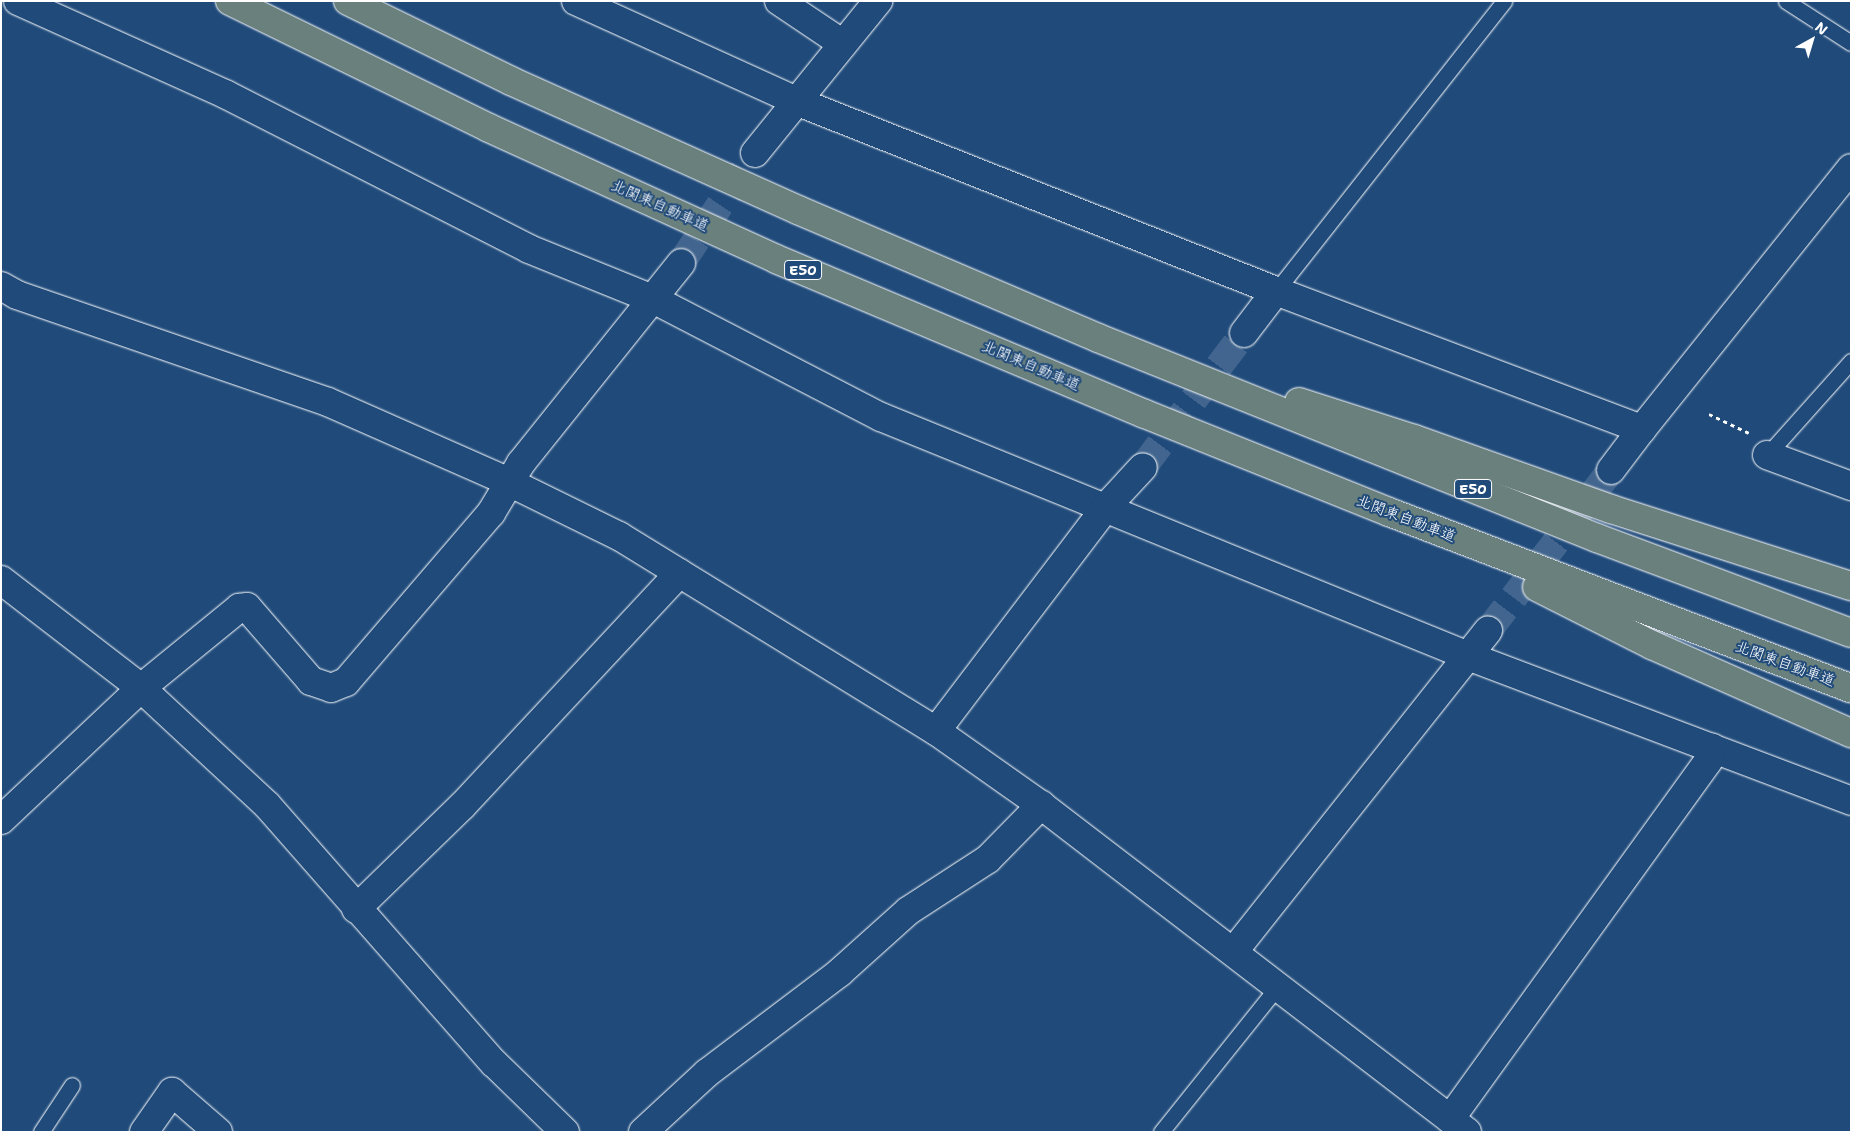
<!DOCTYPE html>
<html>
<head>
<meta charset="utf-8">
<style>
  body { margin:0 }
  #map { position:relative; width:1852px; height:1133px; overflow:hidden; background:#1f4a7a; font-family:"Shantell Sans","Klee One",sans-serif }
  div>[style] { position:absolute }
  .street-tunnel>* { height:28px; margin-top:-14px; transform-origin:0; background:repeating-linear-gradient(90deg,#41658e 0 28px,transparent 0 42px) }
  .secondary-tunnel>* { height:28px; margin-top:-14px; transform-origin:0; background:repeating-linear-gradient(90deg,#41658e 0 28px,transparent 0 42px) }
  .path>* { height:3px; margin-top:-1.5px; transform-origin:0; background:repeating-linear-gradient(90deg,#fff 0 4px,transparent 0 8px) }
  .roads { filter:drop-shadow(0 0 1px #fff) drop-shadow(0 0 1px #fff) }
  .lane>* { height:15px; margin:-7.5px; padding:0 7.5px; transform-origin:7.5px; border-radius:7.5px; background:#1f4a7a }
  .street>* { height:28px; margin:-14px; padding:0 14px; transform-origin:14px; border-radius:14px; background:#1f4a7a }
  .secondary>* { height:28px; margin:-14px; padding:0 14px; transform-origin:14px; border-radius:14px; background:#1f4a7a }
  .highway>* { height:28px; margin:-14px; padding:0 14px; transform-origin:14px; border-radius:14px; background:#6a807d }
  span { translate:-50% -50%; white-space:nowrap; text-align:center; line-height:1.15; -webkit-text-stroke:4px #1f4a7a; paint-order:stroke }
  .shield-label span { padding:1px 4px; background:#1f4a7a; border:1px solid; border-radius:4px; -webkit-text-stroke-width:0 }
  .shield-label { font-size:14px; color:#fff; font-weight:700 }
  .street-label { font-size:15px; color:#fff }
  .frame { position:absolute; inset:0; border:2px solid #fff; pointer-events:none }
  .north { position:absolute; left:1787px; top:15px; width:50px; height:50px; -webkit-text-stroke:4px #1f4a7a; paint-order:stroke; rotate:39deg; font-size:14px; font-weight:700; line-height:20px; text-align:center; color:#fff }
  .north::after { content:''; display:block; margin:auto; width:18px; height:22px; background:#fff; clip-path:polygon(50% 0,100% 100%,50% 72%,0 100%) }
</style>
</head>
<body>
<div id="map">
  <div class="street-tunnel">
    <div style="left:681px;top:263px;width:133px;rotate:-56.1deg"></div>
    <div style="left:1143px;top:467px;width:168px;rotate:-53deg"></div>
  </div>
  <div class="secondary-tunnel">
    <div style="left:1488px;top:631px;width:203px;rotate:-52.6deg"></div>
  </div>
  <div class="path">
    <div style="left:1709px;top:414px;width:44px;rotate:25.4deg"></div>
  </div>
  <div class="roads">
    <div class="lane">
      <div style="left:1786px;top:1px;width:77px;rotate:32.9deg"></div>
      <div style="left:1276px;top:291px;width:369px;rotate:-51.8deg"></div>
      <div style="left:1767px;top:455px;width:126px;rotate:-48.2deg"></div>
      <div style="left:41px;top:1132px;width:56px;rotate:-56.6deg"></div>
      <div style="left:1161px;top:1132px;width:187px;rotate:-51.3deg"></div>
    </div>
    <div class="street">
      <div style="left:18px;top:1px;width:227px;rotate:24.2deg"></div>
      <div style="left:225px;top:94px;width:341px;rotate:27deg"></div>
      <div style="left:529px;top:249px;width:136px;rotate:22deg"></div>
      <div style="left:655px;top:300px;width:254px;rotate:27.4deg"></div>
      <div style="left:881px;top:417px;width:634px;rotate:22.15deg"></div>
      <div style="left:1468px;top:656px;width:410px;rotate:20.7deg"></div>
      <div style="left:779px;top:1px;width:77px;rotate:33.9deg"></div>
      <div style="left:755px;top:153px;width:196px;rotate:-51deg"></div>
      <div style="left:1244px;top:333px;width:53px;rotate:-52.7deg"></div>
      <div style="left:1767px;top:455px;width:90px;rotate:20.3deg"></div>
      <div style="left:1px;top:580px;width:177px;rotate:37.6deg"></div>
      <div style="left:141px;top:688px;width:172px;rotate:42.9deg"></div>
      <div style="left:267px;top:805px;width:344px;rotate:48.7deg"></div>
      <div style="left:494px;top:1063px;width:99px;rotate:44.2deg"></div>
      <div style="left:936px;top:731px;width:281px;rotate:-52.8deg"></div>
      <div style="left:1106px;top:507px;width:54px;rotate:-47.2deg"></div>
      <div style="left:1px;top:820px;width:192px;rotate:-43.3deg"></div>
      <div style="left:141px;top:688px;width:127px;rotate:-39.2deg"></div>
      <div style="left:239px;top:608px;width:8px;rotate:-7deg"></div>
      <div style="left:247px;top:607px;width:98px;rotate:49.1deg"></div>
      <div style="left:311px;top:681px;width:21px;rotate:19deg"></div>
      <div style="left:331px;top:688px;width:16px;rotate:-22deg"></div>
      <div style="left:346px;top:682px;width:223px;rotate:-49.4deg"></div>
      <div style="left:491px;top:513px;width:58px;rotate:-59deg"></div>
      <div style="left:521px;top:463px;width:256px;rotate:-51.3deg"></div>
      <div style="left:356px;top:909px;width:149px;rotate:-44.2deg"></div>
      <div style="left:463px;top:805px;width:317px;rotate:-47deg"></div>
      <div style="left:1450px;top:1119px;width:441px;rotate:-54.2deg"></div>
      <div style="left:1708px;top:761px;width:14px;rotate:-73deg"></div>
      <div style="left:144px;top:1132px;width:49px;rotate:-55deg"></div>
      <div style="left:172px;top:1092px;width:61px;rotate:41deg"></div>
      <div style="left:643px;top:1132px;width:87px;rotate:-42.7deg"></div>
      <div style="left:707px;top:1073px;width:166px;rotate:-37.1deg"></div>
      <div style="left:839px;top:973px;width:93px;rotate:-41.9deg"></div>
      <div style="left:908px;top:911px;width:95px;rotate:-33deg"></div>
      <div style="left:988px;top:859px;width:76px;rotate:-45.5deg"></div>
    </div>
    <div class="secondary">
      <div style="left:576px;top:1px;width:242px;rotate:24.4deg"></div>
      <div style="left:796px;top:101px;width:516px;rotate:21.6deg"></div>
      <div style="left:1276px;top:291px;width:391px;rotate:20.7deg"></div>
      <div style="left:1642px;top:429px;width:334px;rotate:-51.3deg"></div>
      <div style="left:1px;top:286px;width:18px;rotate:29deg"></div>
      <div style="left:17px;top:295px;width:329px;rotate:19deg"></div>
      <div style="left:328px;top:402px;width:196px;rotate:23.8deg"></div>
      <div style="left:507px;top:481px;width:125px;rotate:26.2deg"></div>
      <div style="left:619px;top:536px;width:372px;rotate:31.6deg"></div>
      <div style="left:936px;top:731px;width:128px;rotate:35.2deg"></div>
      <div style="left:1041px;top:805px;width:537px;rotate:37.51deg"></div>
      <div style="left:1611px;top:470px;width:51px;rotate:-52.9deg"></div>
      <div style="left:1234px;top:951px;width:409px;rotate:-51.6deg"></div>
    </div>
    <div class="highway">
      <div style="left:230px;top:1px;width:288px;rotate:26.1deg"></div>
      <div style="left:489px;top:128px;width:315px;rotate:24.5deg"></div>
      <div style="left:776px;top:259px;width:400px;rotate:22.8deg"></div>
      <div style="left:1145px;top:414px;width:263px;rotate:21.9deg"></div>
      <div style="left:1389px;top:512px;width:494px;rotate:20.9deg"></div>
      <div style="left:348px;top:1px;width:182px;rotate:26.1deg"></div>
      <div style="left:511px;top:81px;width:315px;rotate:24.2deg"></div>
      <div style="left:798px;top:210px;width:326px;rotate:23.1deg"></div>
      <div style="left:1098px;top:338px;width:538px;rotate:21.84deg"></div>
      <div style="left:1597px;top:538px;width:271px;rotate:20.5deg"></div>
      <div style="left:1299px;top:402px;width:121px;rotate:17.8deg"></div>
      <div style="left:1414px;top:439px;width:209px;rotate:19.6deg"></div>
      <div style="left:1611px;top:509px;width:252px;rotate:17.8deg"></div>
      <div style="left:1537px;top:587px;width:129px;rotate:26.8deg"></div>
      <div style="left:1652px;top:645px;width:218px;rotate:23.9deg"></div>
    </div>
  </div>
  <div class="shield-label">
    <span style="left:803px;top:270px">E50</span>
    <span style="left:1473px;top:489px">E50</span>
  </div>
  <div class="street-label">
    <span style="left:660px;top:206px;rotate:24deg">北関東自動車道</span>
    <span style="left:1031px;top:366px;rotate:23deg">北関東自動車道</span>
    <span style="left:1406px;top:519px;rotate:21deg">北関東自動車道</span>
    <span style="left:1785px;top:664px;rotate:20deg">北関東自動車道</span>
  </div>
  <div class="frame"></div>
  <div class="north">N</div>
</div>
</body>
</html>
